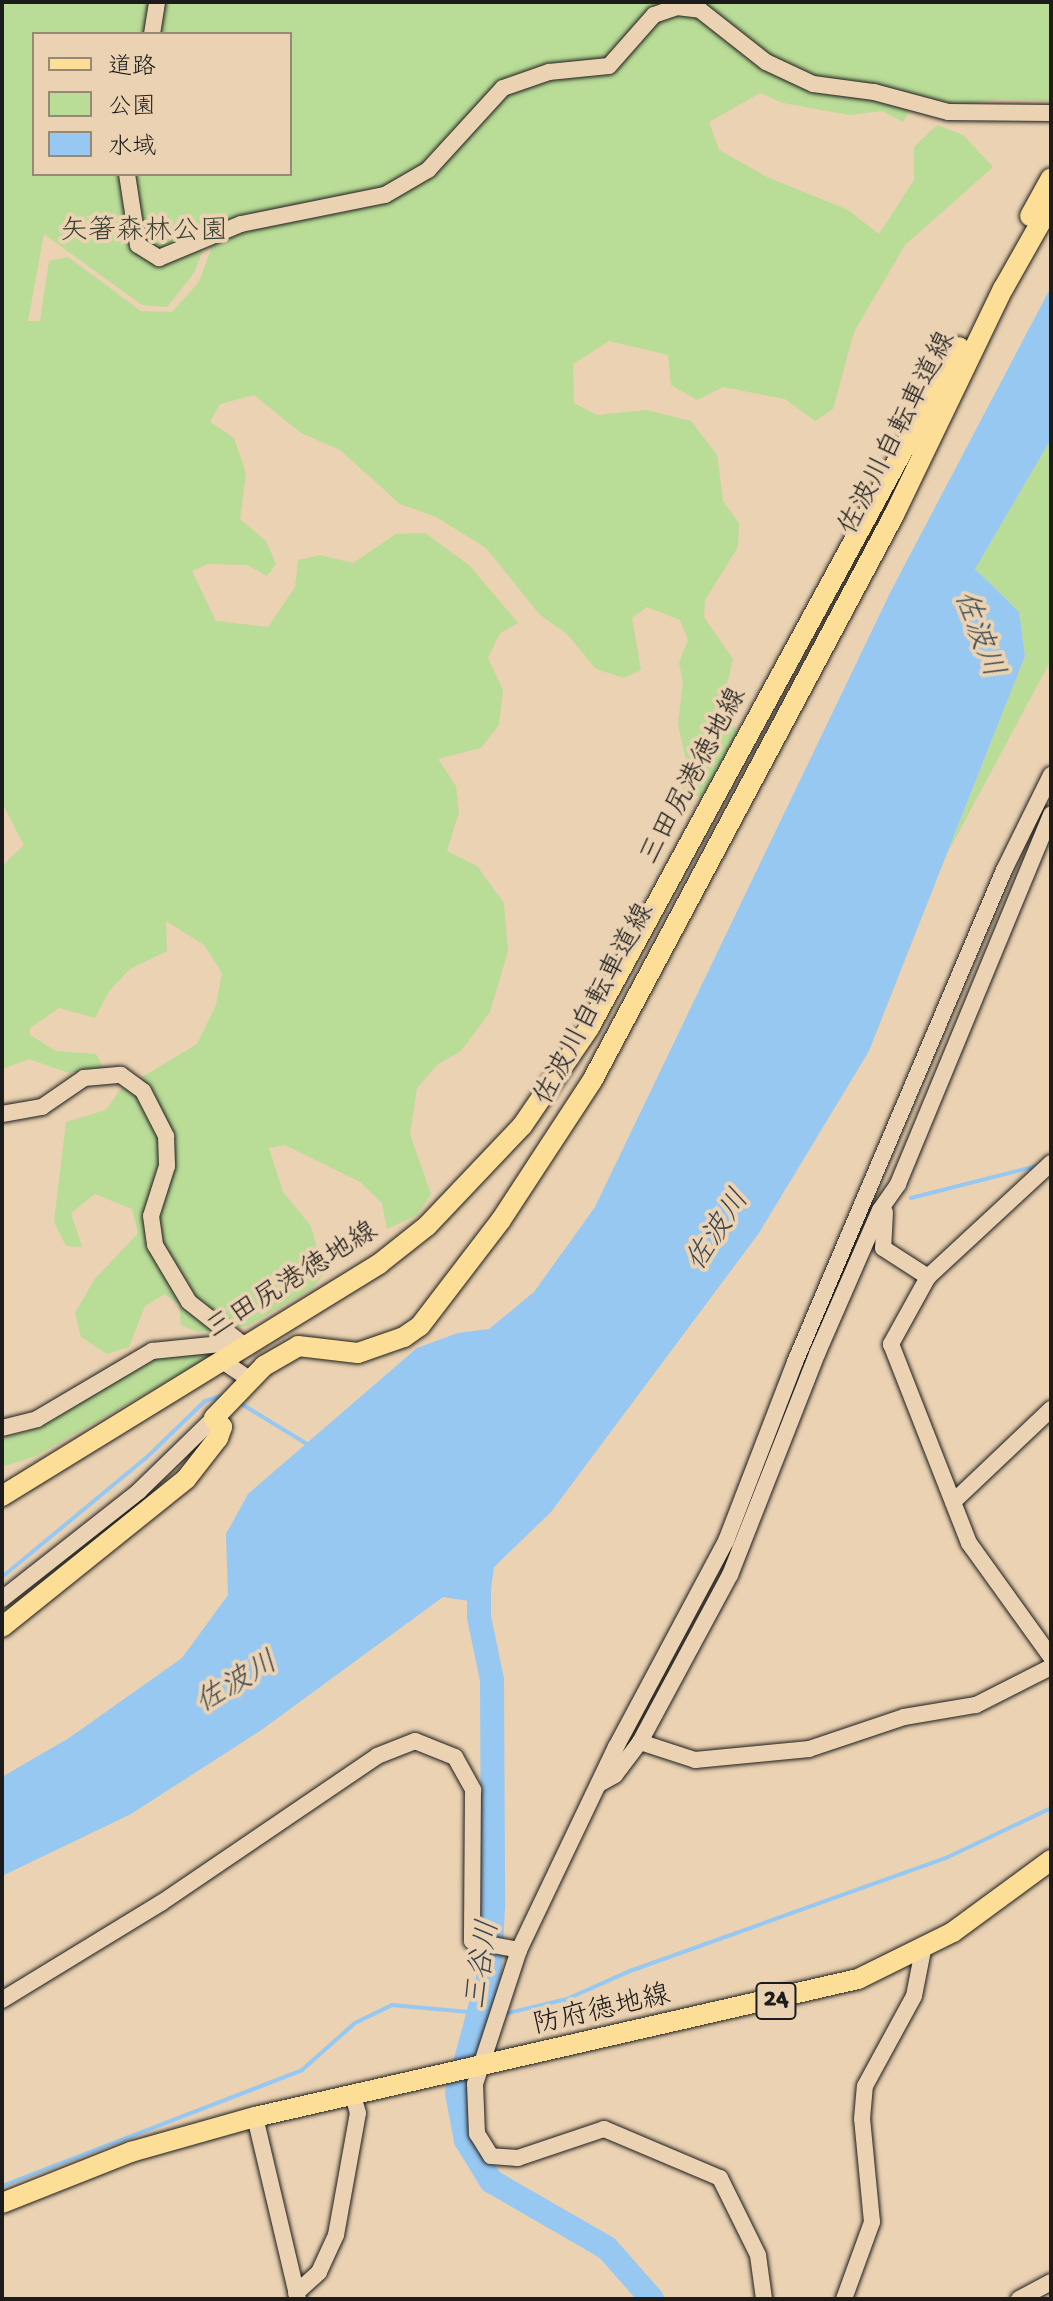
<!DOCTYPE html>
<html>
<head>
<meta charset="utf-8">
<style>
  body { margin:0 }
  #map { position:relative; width:1053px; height:2301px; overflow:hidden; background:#ead2b2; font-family:"Gochi Hand","Klee One",sans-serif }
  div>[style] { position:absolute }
  .green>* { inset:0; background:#b9dc97 }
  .water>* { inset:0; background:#96c8f2 }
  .stream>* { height:4px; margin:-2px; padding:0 2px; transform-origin:2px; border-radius:2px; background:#96c8f2 }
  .river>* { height:24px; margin:-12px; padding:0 12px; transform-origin:12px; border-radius:12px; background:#96c8f2 }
  .roads { filter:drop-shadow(0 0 2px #1c1c1c) drop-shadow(0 0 2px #1c1c1c) }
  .minor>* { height:16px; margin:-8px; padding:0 8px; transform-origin:8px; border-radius:8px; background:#ead2b2 }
  .major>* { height:20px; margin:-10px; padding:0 10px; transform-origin:10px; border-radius:10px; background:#fcde96 }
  span { translate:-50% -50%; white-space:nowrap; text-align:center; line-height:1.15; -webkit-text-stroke:8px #ead2b2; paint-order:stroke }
  .shield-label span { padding:2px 6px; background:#ead2b2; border:2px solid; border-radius:6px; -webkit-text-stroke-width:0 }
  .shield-label { font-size:26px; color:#1c1c1c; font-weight:700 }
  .park-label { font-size:28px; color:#3b4235 }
  .street-label { font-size:28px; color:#1c1c1c }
  .water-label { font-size:30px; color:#3a4752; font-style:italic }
  .frame { position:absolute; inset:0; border:4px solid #1c1c1c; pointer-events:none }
  .legend { position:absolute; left:32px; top:32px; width:260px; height:144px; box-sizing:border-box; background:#ead2b2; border:2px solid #988976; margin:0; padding:10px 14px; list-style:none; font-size:24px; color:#1c1c1c }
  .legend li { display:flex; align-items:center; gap:16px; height:40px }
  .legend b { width:40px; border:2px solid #988976 }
</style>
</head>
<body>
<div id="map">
  <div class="green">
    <div style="clip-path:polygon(evenodd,2px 2px,1051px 2px,1051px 101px,1002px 99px,958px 105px,919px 96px,903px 122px,882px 111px,849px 115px,783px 103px,760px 93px,709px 122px,719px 150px,767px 177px,848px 210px,879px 234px,914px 180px,914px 147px,937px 125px,963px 135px,993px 167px,905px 245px,854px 332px,833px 409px,815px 421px,785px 399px,723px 387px,697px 400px,671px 385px,668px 355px,609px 341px,573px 364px,574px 403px,597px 415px,646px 410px,691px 421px,717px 455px,723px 501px,739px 523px,738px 547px,705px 600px,704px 617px,733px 659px,722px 706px,738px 732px,702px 798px,682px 789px,687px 766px,678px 724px,683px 682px,679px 663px,688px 640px,680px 620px,647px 607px,632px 618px,641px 670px,624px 678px,596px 669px,567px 634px,540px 615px,486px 548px,436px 517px,400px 504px,340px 450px,301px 433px,254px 395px,220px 404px,210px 422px,234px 438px,246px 473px,240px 519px,266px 541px,276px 564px,267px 576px,247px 565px,208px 564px,192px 571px,216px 621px,268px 627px,295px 587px,298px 560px,320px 555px,353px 563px,396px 534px,425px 533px,470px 566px,518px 623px,500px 633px,488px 658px,503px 690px,499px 725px,481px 748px,438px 759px,456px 786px,459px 812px,447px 851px,477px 866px,504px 903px,508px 951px,490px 1012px,461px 1051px,438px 1064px,417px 1088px,410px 1134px,431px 1194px,417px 1215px,387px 1229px,382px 1203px,360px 1182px,285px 1145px,269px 1148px,283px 1192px,311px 1226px,324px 1274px,312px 1289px,248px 1326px,198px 1332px,181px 1325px,179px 1305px,165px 1294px,145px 1306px,129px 1347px,107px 1354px,81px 1337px,75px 1313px,94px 1280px,138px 1233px,132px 1209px,95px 1194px,71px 1213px,82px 1247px,66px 1246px,54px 1222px,66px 1122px,106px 1110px,119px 1091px,197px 1044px,216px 1005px,222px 973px,204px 945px,166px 921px,167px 951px,130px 969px,109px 991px,95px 1018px,59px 1008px,30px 1028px,30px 1035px,56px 1051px,96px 1054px,103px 1067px,69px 1073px,29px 1059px,2px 1069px,2px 866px,24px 845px,3px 805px,2px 770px,2px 2px,34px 34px,290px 34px,290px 174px,34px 174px,34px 34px,2px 2px,44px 234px,142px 305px,167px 307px,194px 273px,206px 242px,211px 249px,199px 282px,172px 312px,141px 311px,68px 257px,49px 261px,40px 321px,28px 321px,44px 234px)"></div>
    <div style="clip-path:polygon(1051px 439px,1051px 660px,948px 852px,1025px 656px,1019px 612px,975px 569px)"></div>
    <div style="clip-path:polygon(207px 1346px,208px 1358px,36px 1456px,2px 1467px,2px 1439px,41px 1427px,138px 1364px)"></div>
  </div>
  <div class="water">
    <div style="clip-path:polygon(1051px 287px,1051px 439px,975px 569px,1019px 612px,1025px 656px,869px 1051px,759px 1233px,551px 1512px,494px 1567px,489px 1604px,443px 1597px,260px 1731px,131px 1814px,2px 1876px,2px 1777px,69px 1738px,182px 1658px,228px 1595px,226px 1534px,248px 1494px,417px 1348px,458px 1333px,489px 1329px,534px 1292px,595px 1207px,891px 591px)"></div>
  </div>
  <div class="stream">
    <div style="left:911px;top:1198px;width:133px;rotate:-14.3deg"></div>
    <div style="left:240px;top:1403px;width:79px;rotate:31.5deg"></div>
    <div style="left:2px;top:1577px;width:187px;rotate:-39.6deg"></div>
    <div style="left:146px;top:1458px;width:82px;rotate:-44deg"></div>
    <div style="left:205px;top:1401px;width:21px;rotate:-17deg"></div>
    <div style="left:504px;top:2014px;width:65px;rotate:-13.4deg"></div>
    <div style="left:567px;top:1999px;width:69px;rotate:-24deg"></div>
    <div style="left:630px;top:1971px;width:338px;rotate:-19.7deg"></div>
    <div style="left:948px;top:1857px;width:114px;rotate:-25.4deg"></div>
    <div style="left:2px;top:2186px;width:322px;rotate:-21.1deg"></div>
    <div style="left:302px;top:2070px;width:71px;rotate:-41.6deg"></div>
    <div style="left:355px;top:2023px;width:41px;rotate:-25.9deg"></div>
    <div style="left:392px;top:2005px;width:99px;rotate:5.2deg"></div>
  </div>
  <div class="river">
    <div style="left:479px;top:1572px;width:45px;rotate:90deg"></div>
    <div style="left:479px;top:1617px;width:64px;rotate:78.3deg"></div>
    <div style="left:492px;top:1680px;width:227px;rotate:89.7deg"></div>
    <div style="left:493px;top:1907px;width:64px;rotate:92.7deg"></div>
    <div style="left:490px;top:1971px;width:126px;rotate:105.1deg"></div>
    <div style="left:457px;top:2093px;width:48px;rotate:79.2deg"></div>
    <div style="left:466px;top:2140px;width:48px;rotate:58.6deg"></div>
    <div style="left:491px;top:2181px;width:134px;rotate:30deg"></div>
    <div style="left:607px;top:2248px;width:68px;rotate:48.6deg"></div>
  </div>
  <div class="roads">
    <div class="minor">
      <div style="left:152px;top:34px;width:32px;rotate:-81deg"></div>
      <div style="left:127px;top:174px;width:72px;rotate:81.2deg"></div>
      <div style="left:138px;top:245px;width:25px;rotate:32deg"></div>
      <div style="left:159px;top:258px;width:89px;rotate:-22.5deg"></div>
      <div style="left:241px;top:224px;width:147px;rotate:-11.4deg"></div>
      <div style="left:385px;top:195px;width:50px;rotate:-30.2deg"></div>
      <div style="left:428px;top:170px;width:111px;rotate:-47.6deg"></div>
      <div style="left:503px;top:88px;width:49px;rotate:-19.2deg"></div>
      <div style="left:549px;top:72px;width:60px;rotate:-5.7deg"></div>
      <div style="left:609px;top:66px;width:68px;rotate:-48.6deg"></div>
      <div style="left:654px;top:15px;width:24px;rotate:-19deg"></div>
      <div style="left:677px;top:7px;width:23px;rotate:7deg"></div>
      <div style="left:700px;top:10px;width:84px;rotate:38.2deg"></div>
      <div style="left:766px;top:62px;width:52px;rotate:25.1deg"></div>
      <div style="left:813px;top:84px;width:62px;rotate:7.5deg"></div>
      <div style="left:874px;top:92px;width:77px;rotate:15.1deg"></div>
      <div style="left:948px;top:112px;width:103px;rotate:0.6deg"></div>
      <div style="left:2px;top:1114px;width:41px;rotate:-9.9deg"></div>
      <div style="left:42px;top:1107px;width:51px;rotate:-34.6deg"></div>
      <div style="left:84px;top:1078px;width:37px;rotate:-5deg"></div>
      <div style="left:121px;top:1075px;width:27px;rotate:36deg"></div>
      <div style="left:143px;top:1091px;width:51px;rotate:62.9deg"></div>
      <div style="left:166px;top:1136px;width:30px;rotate:88deg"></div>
      <div style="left:167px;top:1166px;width:52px;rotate:107.7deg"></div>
      <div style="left:151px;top:1216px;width:29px;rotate:82deg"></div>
      <div style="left:155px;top:1245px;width:66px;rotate:59.2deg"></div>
      <div style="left:189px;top:1302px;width:60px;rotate:38.2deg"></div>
      <div style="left:1051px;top:1163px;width:168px;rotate:137.2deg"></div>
      <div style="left:928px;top:1277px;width:77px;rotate:118.9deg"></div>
      <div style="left:891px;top:1344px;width:214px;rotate:68.6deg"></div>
      <div style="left:969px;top:1543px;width:140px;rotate:54.3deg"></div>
      <div style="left:885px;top:1212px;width:36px;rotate:93deg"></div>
      <div style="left:883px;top:1248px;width:54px;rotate:32.8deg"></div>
      <div style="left:221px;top:1360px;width:36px;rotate:34deg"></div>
      <div style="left:2px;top:1428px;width:36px;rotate:-14deg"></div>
      <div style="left:37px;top:1419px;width:134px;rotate:-30.6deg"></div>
      <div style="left:152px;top:1351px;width:89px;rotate:-5.8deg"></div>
      <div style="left:953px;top:1502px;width:135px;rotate:-43.5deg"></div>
      <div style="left:2px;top:1599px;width:174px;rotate:-38.2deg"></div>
      <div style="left:139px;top:1491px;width:105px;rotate:-44.2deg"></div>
      <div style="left:640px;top:1742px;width:58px;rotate:18.1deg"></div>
      <div style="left:695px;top:1760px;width:115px;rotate:-5.5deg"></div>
      <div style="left:809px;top:1749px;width:100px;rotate:-18.6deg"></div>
      <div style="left:904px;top:1717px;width:73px;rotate:-9.5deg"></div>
      <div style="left:976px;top:1705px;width:84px;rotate:-26.9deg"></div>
      <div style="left:599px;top:1784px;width:18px;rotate:-29deg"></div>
      <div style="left:615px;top:1775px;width:41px;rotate:-52.9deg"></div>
      <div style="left:640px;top:1742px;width:190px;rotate:-61.7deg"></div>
      <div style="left:730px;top:1575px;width:238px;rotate:-68.5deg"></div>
      <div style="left:817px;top:1354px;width:157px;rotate:-66.4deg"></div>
      <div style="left:880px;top:1210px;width:32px;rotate:-55deg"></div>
      <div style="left:898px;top:1184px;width:400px;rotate:-67.5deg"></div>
      <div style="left:2px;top:2000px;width:186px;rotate:-31.4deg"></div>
      <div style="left:161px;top:1903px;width:261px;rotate:-34.2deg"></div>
      <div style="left:377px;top:1756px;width:41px;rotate:-21.5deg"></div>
      <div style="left:415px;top:1741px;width:43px;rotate:21.8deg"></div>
      <div style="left:455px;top:1757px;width:38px;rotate:61deg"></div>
      <div style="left:473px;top:1790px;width:151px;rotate:90.4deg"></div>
      <div style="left:472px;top:1941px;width:48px;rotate:10.8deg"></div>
      <div style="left:255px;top:2117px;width:187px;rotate:76.7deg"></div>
      <div style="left:296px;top:2293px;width:31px;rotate:-42deg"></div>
      <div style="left:319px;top:2272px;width:41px;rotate:-65.3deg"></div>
      <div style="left:336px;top:2235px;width:124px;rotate:-79.8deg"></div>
      <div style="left:358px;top:2113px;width:18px;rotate:-106deg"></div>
      <div style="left:764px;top:2299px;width:44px;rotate:-97.8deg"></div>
      <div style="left:758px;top:2255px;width:86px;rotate:-116.3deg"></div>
      <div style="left:720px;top:2178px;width:126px;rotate:-157.1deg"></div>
      <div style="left:604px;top:2129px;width:91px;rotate:161.4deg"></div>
      <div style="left:518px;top:2158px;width:27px;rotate:-176deg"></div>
      <div style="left:491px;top:2156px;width:26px;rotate:-122deg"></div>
      <div style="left:477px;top:2134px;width:50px;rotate:-92.3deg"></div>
      <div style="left:475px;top:2084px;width:141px;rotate:-71.8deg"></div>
      <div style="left:519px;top:1950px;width:225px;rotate:-64.5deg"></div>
      <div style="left:616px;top:1747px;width:234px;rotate:-61.9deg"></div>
      <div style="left:726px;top:1541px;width:192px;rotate:-68.9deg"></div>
      <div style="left:795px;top:1362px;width:535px;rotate:-66.98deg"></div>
      <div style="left:1004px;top:870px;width:106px;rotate:-63.7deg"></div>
      <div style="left:844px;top:2299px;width:82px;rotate:-70deg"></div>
      <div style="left:872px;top:2222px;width:103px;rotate:-95.5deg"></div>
      <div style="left:862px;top:2119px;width:33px;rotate:-85deg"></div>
      <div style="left:865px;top:2086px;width:102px;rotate:-61.4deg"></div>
      <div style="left:914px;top:1996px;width:47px;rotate:-78.9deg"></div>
      <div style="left:1019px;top:2299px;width:36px;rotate:-28deg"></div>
    </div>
    <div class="major">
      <div style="left:1030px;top:216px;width:43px;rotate:-61.1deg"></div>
      <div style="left:2px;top:1496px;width:443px;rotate:-31.6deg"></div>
      <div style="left:379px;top:1264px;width:61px;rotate:-38.4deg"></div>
      <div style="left:427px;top:1226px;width:138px;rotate:-46.5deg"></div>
      <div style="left:522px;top:1126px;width:119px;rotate:-55.6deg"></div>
      <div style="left:589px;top:1028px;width:775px;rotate:-61.48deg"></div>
      <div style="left:2px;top:1627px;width:236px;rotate:-38.8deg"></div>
      <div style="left:186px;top:1479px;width:52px;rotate:-52deg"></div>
      <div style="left:218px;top:1438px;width:12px;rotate:-70deg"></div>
      <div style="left:222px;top:1427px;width:12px;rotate:-132deg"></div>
      <div style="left:214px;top:1418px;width:72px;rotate:-46.1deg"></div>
      <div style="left:264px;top:1366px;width:39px;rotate:-30deg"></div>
      <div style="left:298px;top:1346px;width:60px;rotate:6.7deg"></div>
      <div style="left:358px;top:1353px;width:49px;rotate:-19.2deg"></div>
      <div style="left:404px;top:1337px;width:19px;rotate:-35deg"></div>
      <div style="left:420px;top:1326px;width:133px;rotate:-52.6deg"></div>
      <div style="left:501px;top:1220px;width:166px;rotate:-56.8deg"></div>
      <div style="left:592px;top:1081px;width:642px;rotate:-61.92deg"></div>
      <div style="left:894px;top:515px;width:251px;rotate:-64.3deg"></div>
      <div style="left:1003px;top:289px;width:98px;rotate:-60.5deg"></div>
      <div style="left:2px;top:2203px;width:139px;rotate:-21.6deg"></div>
      <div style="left:131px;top:2152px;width:129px;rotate:-15.8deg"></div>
      <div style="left:255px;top:2117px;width:619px;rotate:-12.89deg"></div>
      <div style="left:858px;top:1979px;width:106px;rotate:-26.3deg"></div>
      <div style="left:953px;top:1932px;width:122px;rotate:-36.3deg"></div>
    </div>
  </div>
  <div class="shield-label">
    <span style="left:776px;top:2001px">24</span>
  </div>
  <div class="park-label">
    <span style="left:144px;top:233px">矢箸森林公園</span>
  </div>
  <div class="street-label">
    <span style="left:899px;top:434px;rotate:-63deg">佐波川自転車道線</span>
    <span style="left:695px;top:777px;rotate:-62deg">三田尻港徳地線</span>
    <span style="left:596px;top:1005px;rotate:-62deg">佐波川自転車道線</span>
    <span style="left:293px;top:1282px;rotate:-32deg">三田尻港徳地線</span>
    <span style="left:602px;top:2012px;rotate:-13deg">防府徳地線</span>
  </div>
  <div class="water-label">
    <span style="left:976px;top:635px;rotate:69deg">佐波川</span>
    <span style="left:720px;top:1232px;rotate:-57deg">佐波川</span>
    <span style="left:238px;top:1685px;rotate:-31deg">佐波川</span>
    <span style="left:485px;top:1965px;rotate:-81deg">三谷川</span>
  </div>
  <div class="frame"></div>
  <ul class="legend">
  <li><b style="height:10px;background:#fcde96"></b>道路</li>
  <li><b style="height:22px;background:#b9dc97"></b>公園</li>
  <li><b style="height:22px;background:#96c8f2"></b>水域</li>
  </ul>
</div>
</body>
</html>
